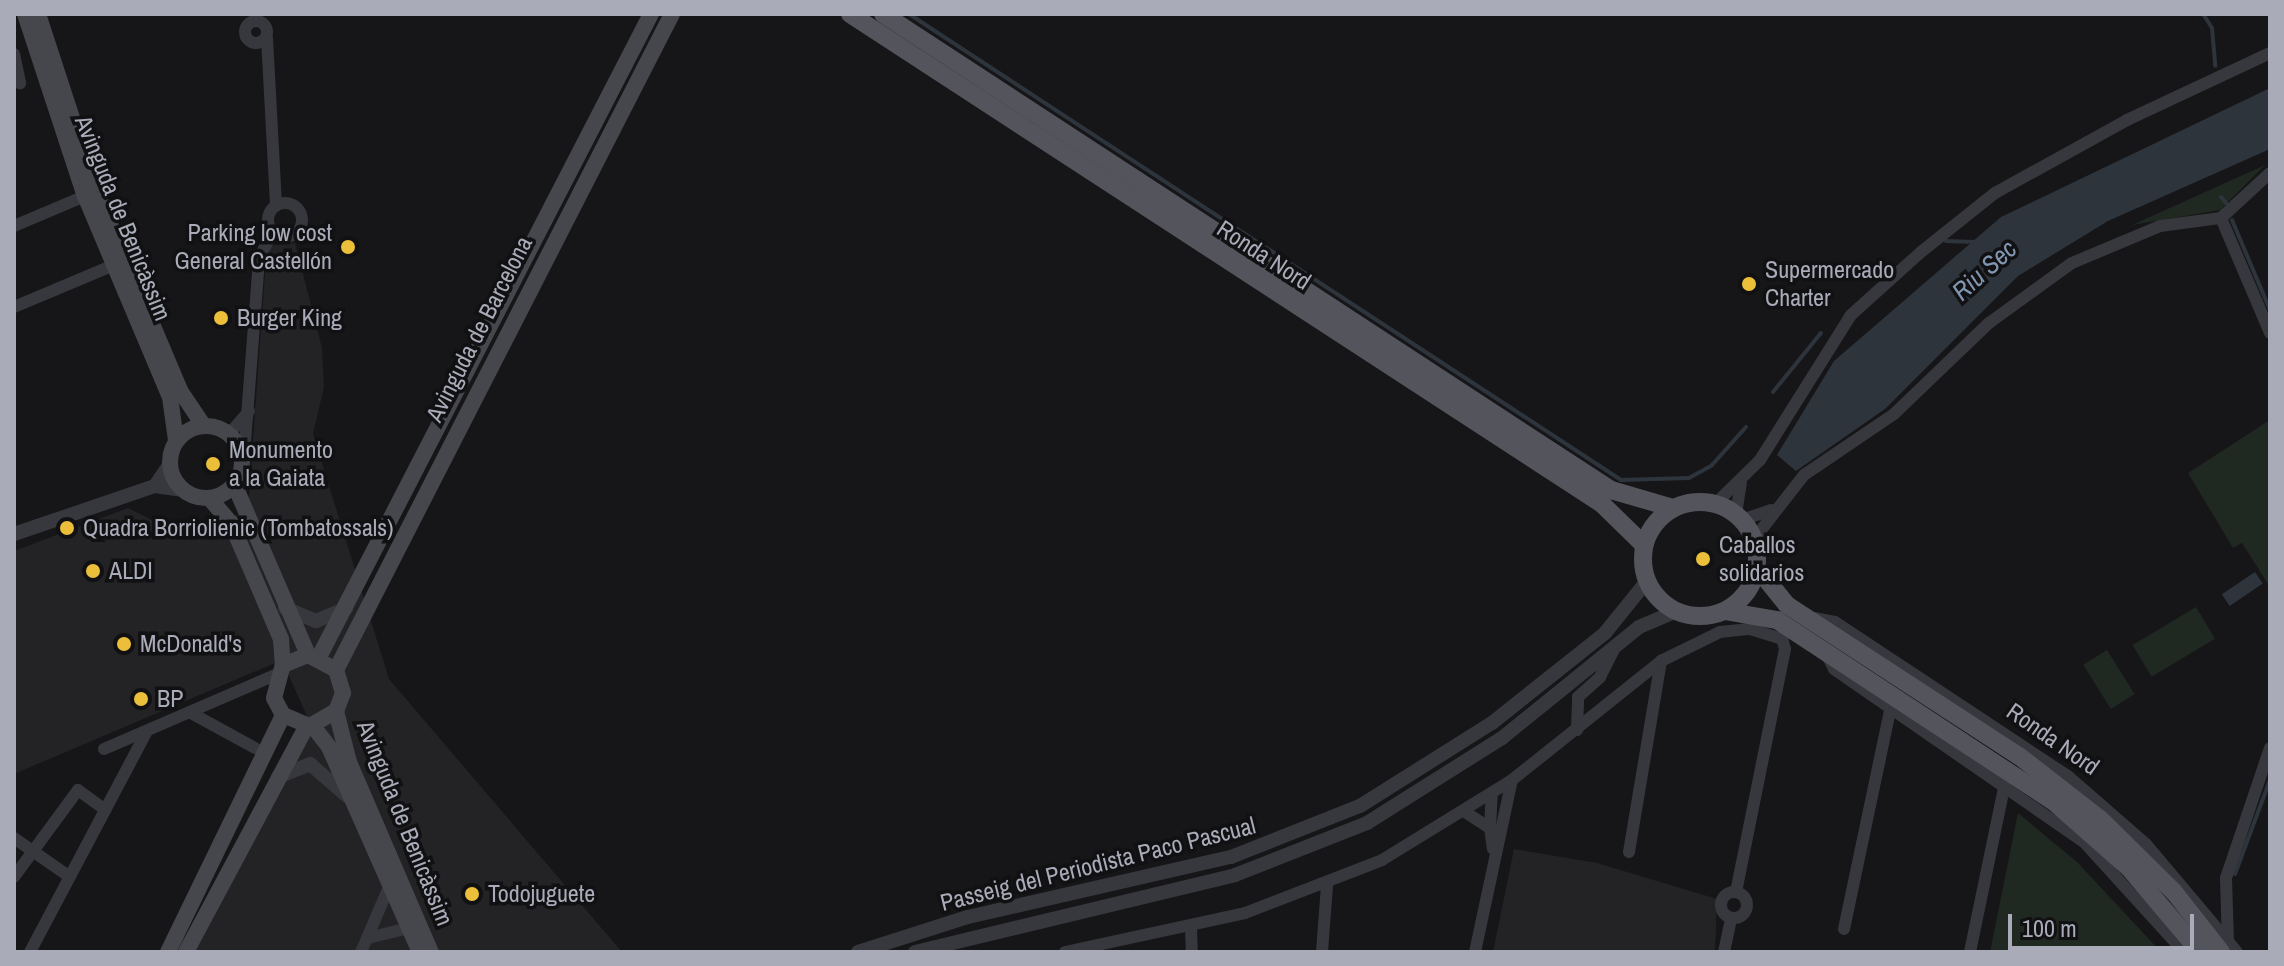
<!DOCTYPE html>
<html>
<head>
<meta charset="utf-8">
<style>
  body { margin:0 }
  #map { position:relative; width:2284px; height:966px; overflow:hidden; background:#161618; font-family:"Archivo Narrow",sans-serif }
  div>[style] { position:absolute }
  .built>* { inset:0; background:#232225 }
  .green>* { inset:0; background:#202822; transform-origin:0 0 }
  .water>* { inset:0; background:#2d343c; transform-origin:0 0 }
  .stream>* { height:4px; margin:-2px; padding:0 2px; transform-origin:2px; border-radius:2px; background:#2d343c }
  .minor>* { height:12px; margin:-6px; padding:0 6px; transform-origin:6px; border-radius:6px; background:#37383d }
  .minor>.ring { margin:-6px; padding:0; box-sizing:content-box; background:none; border:12px solid #37383d; border-radius:50% }
  .tertiary>* { height:14px; margin:-7px; padding:0 7px; transform-origin:7px; border-radius:7px; background:#37383d }
  .secondary>* { height:16px; margin:-8px; padding:0 8px; transform-origin:8px; border-radius:8px; background:#46474d }
  .secondary>.ring { margin:-8px; padding:0; box-sizing:content-box; background:none; border:16px solid #46474d; border-radius:50% }
  .primary>* { height:18px; margin:-9px; padding:0 9px; transform-origin:9px; border-radius:9px; background:#54555c }
  .primary>.ring { margin:-9px; padding:0; box-sizing:content-box; background:none; border:18px solid #54555c; border-radius:50% }
  .dots>* { width:22px; height:22px; translate:-50% -50%; box-sizing:border-box; border:4px solid #111113; border-radius:50% }
  span { translate:-50% -50%; white-space:nowrap; text-align:center; line-height:1.15; -webkit-text-stroke:7px #111113; paint-order:stroke }
  .street-label { font-size:24px; color:#a9acb8 }
  .poi-label { font-size:24px; color:#a9acb8 }
  .right { translate:-100% -50%; text-align:right }
  .left { translate:0 -50%; text-align:left }
  .water-label { font-size:26px; color:#8197b1; font-style:italic }
  .frame { position:absolute; inset:0; border:16px solid #a9acb8; pointer-events:none }
  .scale { position:absolute; left:2008px; top:914px; width:186px; height:36px; box-sizing:border-box; border:4px solid #a9acb8; border-top:0; padding-left:10px; font-size:24px; line-height:28px; white-space:nowrap; color:#a9acb8; -webkit-text-stroke:6px #111113; paint-order:stroke }
</style>
</head>
<body>
<div id="map">
  <div class="built">
    <div style="clip-path:polygon(295px 243px,322px 348px,324px 387px,313px 434px,389px 679px,622px 952px,195px 952px,310px 723px,282px 660px,14px 774px,14px 551px,128px 508px,191px 540px,248px 509px,267px 246px)"></div>
    <div style="clip-path:polygon(1514px 849px,1597px 863px,1717px 899px,1715px 952px,1493px 952px)"></div>
  </div>
  <div class="green">
    <div style="clip-path:polygon(2265px 165px,2220px 210px,2132px 225px)"></div>
    <div style="clip-path:polygon(2270px 420px,2270px 587px,2242px 543px,2233px 548px,2188px 473px)"></div>
    <div style="left:2196px;top:607px;width:37px;height:74px;rotate:59deg"></div>
    <div style="left:2107px;top:650px;width:52px;height:28px;rotate:58deg"></div>
    <div style="clip-path:polygon(2018px 813px,2077px 862px,2161px 952px,1990px 952px)"></div>
  </div>
  <div class="water">
    <div style="clip-path:polygon(2270px 88px,2270px 149px,2108px 221px,2018px 276px,1885px 409px,1796px 471px,1777px 455px,1834px 361px,2001px 217px)"></div>
    <div style="left:2255px;top:572px;width:14px;height:40px;rotate:56deg"></div>
  </div>
  <div class="stream">
    <div style="left:909px;top:14px;width:851px;rotate:33.2deg"></div>
    <div style="left:1621px;top:480px;width:68px;rotate:-1.7deg"></div>
    <div style="left:1689px;top:478px;width:26px;rotate:-29deg"></div>
    <div style="left:1712px;top:465px;width:51px;rotate:-48.2deg"></div>
    <div style="left:2203px;top:14px;width:17px;rotate:57deg"></div>
    <div style="left:2212px;top:28px;width:38px;rotate:85deg"></div>
    <div style="left:2221px;top:197px;width:8px;rotate:50deg"></div>
    <div style="left:2232px;top:220px;width:98px;rotate:67.1deg"></div>
    <div style="left:1946px;top:241px;width:30px;rotate:2deg"></div>
    <div style="left:1773px;top:392px;width:76px;rotate:-50.9deg"></div>
    <div style="left:2235px;top:874px;width:100px;rotate:-69.6deg"></div>
  </div>
  <div class="minor">
    <div class="ring" style="left:245px;top:21px;width:10px;height:10px"></div>
    <div style="left:267px;top:38px;width:168px;rotate:86.9deg"></div>
    <div style="left:14px;top:54px;width:30px;rotate:78deg"></div>
    <div class="ring" style="left:268px;top:203px;width:22px;height:22px"></div>
    <div style="left:2221px;top:218px;width:125px;rotate:66.9deg"></div>
    <div style="left:14px;top:226px;width:77px;rotate:-22.9deg"></div>
    <div style="left:14px;top:307px;width:108px;rotate:-22.8deg"></div>
    <div style="left:230px;top:433px;width:29px;rotate:-49deg"></div>
    <div style="left:243px;top:468px;width:211px;rotate:-85.6deg"></div>
    <div style="left:259px;top:258px;width:30px;rotate:-62deg"></div>
    <div style="left:1715px;top:504px;width:63px;rotate:-44.4deg"></div>
    <div style="left:1760px;top:460px;width:171px;rotate:-57.9deg"></div>
    <div style="left:1851px;top:315px;width:94px;rotate:-42deg"></div>
    <div style="left:1921px;top:252px;width:95px;rotate:-38.6deg"></div>
    <div style="left:1995px;top:193px;width:151px;rotate:-28.9deg"></div>
    <div style="left:2127px;top:120px;width:158px;rotate:-25.1deg"></div>
    <div style="left:1736px;top:514px;width:31px;rotate:-81deg"></div>
    <div style="left:1742px;top:520px;width:31px;rotate:-19deg"></div>
    <div style="left:1754px;top:539px;width:81px;rotate:-52deg"></div>
    <div style="left:1804px;top:475px;width:109px;rotate:-34.1deg"></div>
    <div style="left:1894px;top:414px;width:132px;rotate:-43.8deg"></div>
    <div style="left:1989px;top:323px;width:102px;rotate:-35.9deg"></div>
    <div style="left:2072px;top:263px;width:95px;rotate:-22.8deg"></div>
    <div style="left:2160px;top:226px;width:62px;rotate:-7.5deg"></div>
    <div style="left:2221px;top:218px;width:67px;rotate:-42.6deg"></div>
    <div style="left:1814px;top:618px;width:21px;rotate:11deg"></div>
    <div style="left:1835px;top:622px;width:281px;rotate:33.5deg"></div>
    <div style="left:2069px;top:777px;width:102px;rotate:41deg"></div>
    <div style="left:2146px;top:844px;width:141px;rotate:49.9deg"></div>
    <div style="left:1827px;top:655px;width:16px;rotate:63deg"></div>
    <div style="left:1834px;top:669px;width:304px;rotate:34.7deg"></div>
    <div style="left:2084px;top:842px;width:149px;rotate:47.7deg"></div>
    <div style="left:191px;top:713px;width:73px;rotate:28.7deg"></div>
    <div style="left:1577px;top:730px;width:33px;rotate:-88deg"></div>
    <div style="left:1578px;top:697px;width:30px;rotate:-42deg"></div>
    <div style="left:1600px;top:677px;width:33px;rotate:-63deg"></div>
    <div style="left:104px;top:749px;width:189px;rotate:-23.4deg"></div>
    <div style="left:1465px;top:812px;width:30px;rotate:33deg"></div>
    <div style="left:1490px;top:828px;width:21px;rotate:82deg"></div>
    <div style="left:1490px;top:828px;width:34px;rotate:-87deg"></div>
    <div style="left:14px;top:838px;width:68px;rotate:34.9deg"></div>
    <div style="left:1629px;top:852px;width:194px;rotate:-80.5deg"></div>
    <div style="left:14px;top:877px;width:108px;rotate:-53.7deg"></div>
    <div style="left:78px;top:790px;width:34px;rotate:36deg"></div>
    <div class="ring" style="left:1721px;top:892px;width:14px;height:14px"></div>
    <div style="left:1191px;top:928px;width:24px;rotate:88deg"></div>
    <div style="left:1844px;top:929px;width:228px;rotate:-78.1deg"></div>
    <div style="left:368px;top:938px;width:41px;rotate:-14deg"></div>
    <div style="left:2228px;top:942px;width:64px;rotate:-91.8deg"></div>
    <div style="left:2226px;top:878px;width:137px;rotate:-71.3deg"></div>
    <div style="left:30px;top:952px;width:250px;rotate:-62.1deg"></div>
    <div style="left:361px;top:952px;width:71px;rotate:-66.7deg"></div>
    <div style="left:1065px;top:952px;width:184px;rotate:-12.2deg"></div>
    <div style="left:1245px;top:913px;width:147px;rotate:-21.1deg"></div>
    <div style="left:1382px;top:860px;width:153px;rotate:-31.6deg"></div>
    <div style="left:1512px;top:780px;width:191px;rotate:-38.6deg"></div>
    <div style="left:1661px;top:661px;width:66px;rotate:-26.2deg"></div>
    <div style="left:1720px;top:632px;width:30px;rotate:-6deg"></div>
    <div style="left:1750px;top:629px;width:34px;rotate:17deg"></div>
    <div style="left:1782px;top:639px;width:10px;rotate:73deg"></div>
    <div style="left:1785px;top:649px;width:248px;rotate:101.4deg"></div>
    <div style="left:1322px;top:952px;width:67px;rotate:-85.7deg"></div>
    <div style="left:1475px;top:952px;width:176px;rotate:-77.9deg"></div>
    <div style="left:1724px;top:952px;width:35px;rotate:-78deg"></div>
    <div style="left:1970px;top:952px;width:173px;rotate:-78.3deg"></div>
  </div>
  <div class="tertiary">
    <div style="left:155px;top:486px;width:25px;rotate:-56deg"></div>
    <div style="left:14px;top:534px;width:149px;rotate:-18.8deg"></div>
    <div style="left:155px;top:486px;width:27px;rotate:8deg"></div>
    <div style="left:285px;top:608px;width:34px;rotate:23deg"></div>
    <div style="left:316px;top:621px;width:33px;rotate:-23deg"></div>
    <div style="left:278px;top:777px;width:35px;rotate:-22deg"></div>
    <div style="left:310px;top:764px;width:49px;rotate:40.9deg"></div>
    <div style="left:858px;top:952px;width:115px;rotate:-17.7deg"></div>
    <div style="left:968px;top:917px;width:270px;rotate:-12.9deg"></div>
    <div style="left:1231px;top:857px;width:139px;rotate:-21.6deg"></div>
    <div style="left:1360px;top:806px;width:156px;rotate:-32.2deg"></div>
    <div style="left:1492px;top:723px;width:144px;rotate:-38.5deg"></div>
    <div style="left:1605px;top:633px;width:67px;rotate:-51.1deg"></div>
    <div style="left:915px;top:952px;width:329px;rotate:-13.5deg"></div>
    <div style="left:1235px;top:875px;width:142px;rotate:-21.5deg"></div>
    <div style="left:1367px;top:823px;width:160px;rotate:-32.2deg"></div>
    <div style="left:1502px;top:738px;width:176px;rotate:-39deg"></div>
    <div style="left:1639px;top:627px;width:39px;rotate:-23deg"></div>
  </div>
  <div class="secondary">
    <div style="left:25px;top:14px;width:192px;rotate:71.8deg"></div>
    <div style="left:85px;top:196px;width:218px;rotate:67.1deg"></div>
    <div style="left:170px;top:397px;width:43px;rotate:82.1deg"></div>
    <div style="left:38px;top:14px;width:186px;rotate:71.9deg"></div>
    <div style="left:96px;top:191px;width:218px;rotate:67.1deg"></div>
    <div style="left:181px;top:392px;width:40px;rotate:56deg"></div>
    <div class="ring" style="left:170px;top:426px;width:56px;height:56px"></div>
    <div style="left:235px;top:486px;width:184px;rotate:66.6deg"></div>
    <div style="left:210px;top:499px;width:32px;rotate:49deg"></div>
    <div style="left:231px;top:523px;width:126px;rotate:66.7deg"></div>
    <div style="left:281px;top:639px;width:26px;rotate:86deg"></div>
    <div style="left:319px;top:657px;width:724px;rotate:-62.69deg"></div>
    <div style="left:336px;top:670px;width:737px;rotate:-62.88deg"></div>
    <div style="left:336px;top:711px;width:53px;rotate:75.7deg"></div>
    <div style="left:349px;top:762px;width:207px;rotate:66.7deg"></div>
    <div style="left:168px;top:952px;width:263px;rotate:-64.1deg"></div>
    <div style="left:186px;top:952px;width:257px;rotate:-61.9deg"></div>
    <div style="left:307px;top:725px;width:26px;rotate:-157deg"></div>
    <div style="left:283px;top:715px;width:19px;rotate:-118deg"></div>
    <div style="left:274px;top:698px;width:34px;rotate:-75deg"></div>
    <div style="left:283px;top:665px;width:27px;rotate:-22deg"></div>
    <div style="left:308px;top:655px;width:32px;rotate:28deg"></div>
    <div style="left:336px;top:670px;width:24px;rotate:73deg"></div>
    <div style="left:343px;top:693px;width:19px;rotate:111deg"></div>
    <div style="left:336px;top:711px;width:28px;rotate:150deg"></div>
    <div style="left:312px;top:725px;width:28px;rotate:52deg"></div>
    <div style="left:329px;top:747px;width:224px;rotate:66.1deg"></div>
  </div>
  <div class="primary">
    <div style="left:850px;top:14px;width:898px;rotate:33.09deg"></div>
    <div style="left:1602px;top:504px;width:59px;rotate:44.3deg"></div>
    <div style="left:883px;top:14px;width:870px;rotate:33.18deg"></div>
    <div style="left:1611px;top:490px;width:65px;rotate:16.2deg"></div>
    <div class="ring" style="left:1643px;top:502px;width:96px;height:96px"></div>
    <div style="left:1758px;top:569px;width:46px;rotate:51.1deg"></div>
    <div style="left:1787px;top:605px;width:277px;rotate:33.1deg"></div>
    <div style="left:2019px;top:756px;width:103px;rotate:37.9deg"></div>
    <div style="left:2100px;top:819px;width:104px;rotate:44.6deg"></div>
    <div style="left:2174px;top:892px;width:76px;rotate:51.9deg"></div>
    <div style="left:1725px;top:611px;width:53px;rotate:9.8deg"></div>
    <div style="left:1777px;top:620px;width:330px;rotate:33.3deg"></div>
    <div style="left:2053px;top:801px;width:101px;rotate:41.4deg"></div>
    <div style="left:2129px;top:868px;width:110px;rotate:49.8deg"></div>
  </div>
  <div class="dots">
    <div style="left:348px;top:247px;background:#ecbf3b"></div>
    <div style="left:1749px;top:284px;background:#ecbf3b"></div>
    <div style="left:221px;top:318px;background:#ecbf3b"></div>
    <div style="left:213px;top:464px;background:#ecbf3b"></div>
    <div style="left:67px;top:528px;background:#ecbf3b"></div>
    <div style="left:1703px;top:559px;background:#ecbf3b"></div>
    <div style="left:93px;top:571px;background:#ecbf3b"></div>
    <div style="left:124px;top:644px;background:#ecbf3b"></div>
    <div style="left:141px;top:699px;background:#ecbf3b"></div>
    <div style="left:472px;top:894px;background:#ecbf3b"></div>
  </div>
  <div class="street-label">
    <span style="left:123px;top:218px;rotate:68deg">Avinguda de Benicàssim</span>
    <span style="left:1264px;top:255px;rotate:33deg">Ronda Nord</span>
    <span style="left:479px;top:329px;rotate:-63deg">Avinguda de Barcelona</span>
    <span style="left:2053px;top:739px;rotate:35deg">Ronda Nord</span>
    <span style="left:405px;top:823px;rotate:68deg">Avinguda de Benicàssim</span>
    <span style="left:1098px;top:864px;rotate:-14deg">Passeig del Periodista Paco Pascual</span>
  </div>
  <div class="poi-label">
    <span class="right" style="left:332px;top:247px">Parking low cost<br>General Castellón</span>
    <span class="left" style="left:1765px;top:284px">Supermercado<br>Charter</span>
    <span class="left" style="left:237px;top:318px">Burger King</span>
    <span class="left" style="left:229px;top:464px">Monumento<br>a la Gaiata</span>
    <span class="left" style="left:83px;top:528px">Quadra Borriolienic (Tombatossals)</span>
    <span class="left" style="left:1719px;top:559px">Caballos<br>solidarios</span>
    <span class="left" style="left:109px;top:571px">ALDI</span>
    <span class="left" style="left:140px;top:644px">McDonald's</span>
    <span class="left" style="left:157px;top:699px">BP</span>
    <span class="left" style="left:488px;top:894px">Todojuguete</span>
  </div>
  <div class="water-label">
    <span style="left:1984px;top:270px;rotate:-42deg">Riu Sec</span>
  </div>
  <div class="frame"></div>
  <div class="scale">100 m</div>
</div>
</body>
</html>
